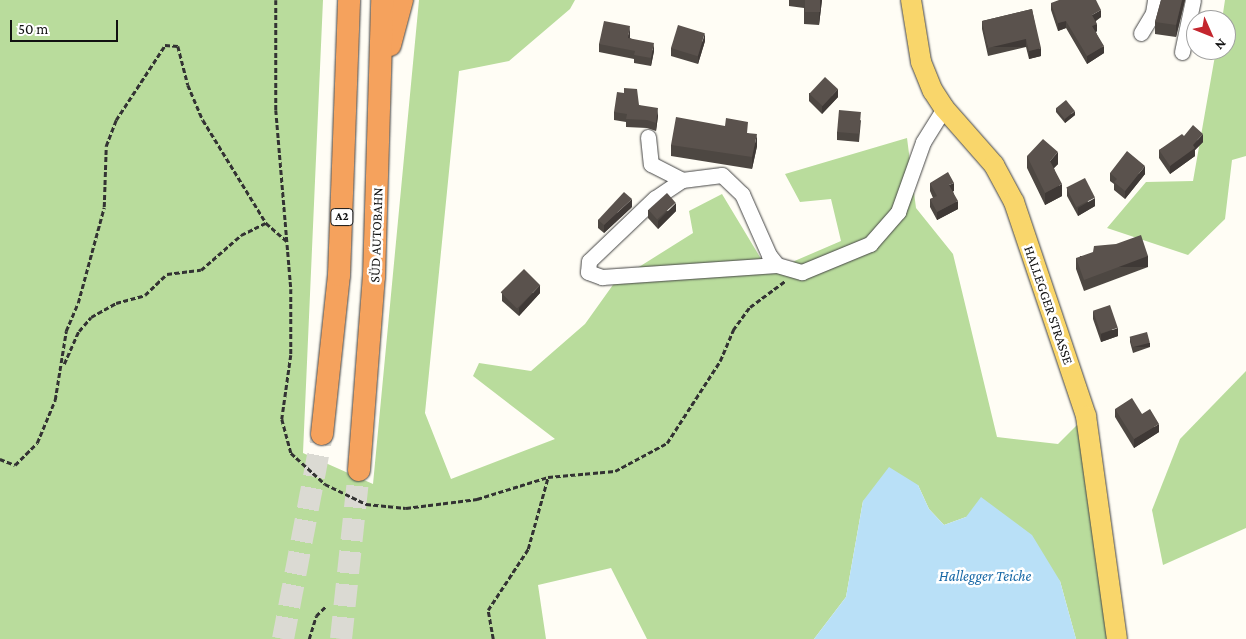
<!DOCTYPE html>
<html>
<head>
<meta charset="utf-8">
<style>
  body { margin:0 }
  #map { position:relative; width:1246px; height:639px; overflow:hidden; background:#fffdf5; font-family:"Crimson Pro",serif }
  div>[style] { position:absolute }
  .forest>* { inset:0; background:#b9dc9c }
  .water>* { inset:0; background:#b9e0f7 }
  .highway-tunnel>* { height:22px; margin-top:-11px; transform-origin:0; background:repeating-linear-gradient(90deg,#dbdad3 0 22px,transparent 0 33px) }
  .path>* { height:2.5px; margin-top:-1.25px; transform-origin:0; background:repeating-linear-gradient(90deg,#333 0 5px,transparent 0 7.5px) }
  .roads { filter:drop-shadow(0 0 1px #444) drop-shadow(0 0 1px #444) }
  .minor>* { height:15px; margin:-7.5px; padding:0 7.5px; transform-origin:7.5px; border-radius:7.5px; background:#fff }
  .major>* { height:20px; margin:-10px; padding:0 10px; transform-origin:10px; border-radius:10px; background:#f9d66b }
  .highway>* { height:22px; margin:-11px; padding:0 11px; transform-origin:11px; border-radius:11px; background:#f5a25d }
  .wall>* { inset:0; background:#4d4742 }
  .shaded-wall>* { inset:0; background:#3f3936; transform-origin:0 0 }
  .building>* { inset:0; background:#5a524d; transform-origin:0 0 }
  span { translate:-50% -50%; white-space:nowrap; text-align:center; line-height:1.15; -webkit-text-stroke:5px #fff; paint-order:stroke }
  .shield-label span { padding:1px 4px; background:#fff; border:1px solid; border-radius:4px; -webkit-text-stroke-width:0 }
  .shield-label { font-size:12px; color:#111; font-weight:700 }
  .street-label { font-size:14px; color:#111 }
  .water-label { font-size:15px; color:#1768a6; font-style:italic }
  .north { position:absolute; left:1186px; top:10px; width:50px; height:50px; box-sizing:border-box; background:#fff; border:1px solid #a0a0a0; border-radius:50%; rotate:134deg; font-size:14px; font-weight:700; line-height:20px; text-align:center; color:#111 }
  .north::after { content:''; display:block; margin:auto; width:18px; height:22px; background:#c4262e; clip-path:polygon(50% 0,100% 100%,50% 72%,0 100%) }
  .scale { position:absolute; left:10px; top:20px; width:108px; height:22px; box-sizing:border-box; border:2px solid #111; border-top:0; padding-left:6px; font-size:15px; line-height:18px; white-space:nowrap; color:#111; -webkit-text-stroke:4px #fff; paint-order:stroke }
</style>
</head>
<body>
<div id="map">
  <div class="forest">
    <div style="clip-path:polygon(0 0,323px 0,303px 453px,373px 484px,419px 0,575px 0,570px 9px,509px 61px,459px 71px,425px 413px,451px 479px,555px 439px,473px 376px,479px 363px,531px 371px,585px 324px,615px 282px,693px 233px,689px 211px,722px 194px,769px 272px,841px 241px,831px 199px,800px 202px,785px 174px,907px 138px,916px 208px,953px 254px,997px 437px,1058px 444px,1086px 416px,1117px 639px,1076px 639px,1060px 581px,966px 517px,944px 525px,929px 509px,918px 485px,863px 501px,846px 597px,814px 639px,647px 639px,611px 568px,538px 585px,546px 639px,0 639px)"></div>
    <div style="clip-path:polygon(1225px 0,1246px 0,1246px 156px,1232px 160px,1225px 219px,1188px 255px,1107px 228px,1146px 182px,1193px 181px,1216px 50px,1226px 50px,1226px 20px,1222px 20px)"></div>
    <div style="clip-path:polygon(1246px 371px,1246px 528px,1163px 565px,1152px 510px,1180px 439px)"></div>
  </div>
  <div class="water">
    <div style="clip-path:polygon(889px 467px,918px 485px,929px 509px,944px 525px,966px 517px,981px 497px,1032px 535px,1060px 581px,1076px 639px,814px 639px,846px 597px,863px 501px)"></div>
  </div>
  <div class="highway-tunnel">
    <div style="left:283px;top:639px;width:209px;rotate:-79.2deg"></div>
    <div style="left:341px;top:639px;width:170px;rotate:-83.9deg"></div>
  </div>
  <div class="path">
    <div style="left:276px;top:0;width:110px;rotate:90deg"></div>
    <div style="left:276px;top:110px;width:180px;rotate:85.2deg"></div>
    <div style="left:291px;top:289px;width:66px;rotate:90deg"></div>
    <div style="left:291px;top:355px;width:65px;rotate:98deg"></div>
    <div style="left:282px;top:419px;width:35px;rotate:75deg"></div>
    <div style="left:291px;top:453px;width:46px;rotate:42.4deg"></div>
    <div style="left:325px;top:484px;width:46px;rotate:26deg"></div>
    <div style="left:366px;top:504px;width:40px;rotate:5.7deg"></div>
    <div style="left:406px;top:508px;width:72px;rotate:-7.2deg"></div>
    <div style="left:477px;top:499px;width:74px;rotate:-17.2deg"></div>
    <div style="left:548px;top:477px;width:67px;rotate:-5.1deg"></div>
    <div style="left:615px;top:471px;width:59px;rotate:-28.3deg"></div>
    <div style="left:667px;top:443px;width:98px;rotate:-57.1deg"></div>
    <div style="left:720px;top:361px;width:34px;rotate:-67deg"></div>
    <div style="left:733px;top:330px;width:29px;rotate:-54deg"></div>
    <div style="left:750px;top:307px;width:44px;rotate:-36.6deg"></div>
    <div style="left:64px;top:364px;width:36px;rotate:-66deg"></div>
    <div style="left:79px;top:331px;width:18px;rotate:-49deg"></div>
    <div style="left:91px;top:317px;width:29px;rotate:-29deg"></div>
    <div style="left:116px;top:303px;width:30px;rotate:-15deg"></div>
    <div style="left:145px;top:295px;width:30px;rotate:-44deg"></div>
    <div style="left:167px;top:274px;width:34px;rotate:-7deg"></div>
    <div style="left:201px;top:270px;width:53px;rotate:-41.2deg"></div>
    <div style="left:241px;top:235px;width:28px;rotate:-26deg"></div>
    <div style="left:0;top:459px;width:16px;rotate:22deg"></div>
    <div style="left:15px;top:465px;width:31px;rotate:-45deg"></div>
    <div style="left:37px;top:443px;width:47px;rotate:-67.3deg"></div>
    <div style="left:55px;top:400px;width:70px;rotate:-80.9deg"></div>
    <div style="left:66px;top:331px;width:30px;rotate:-67deg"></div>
    <div style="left:78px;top:303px;width:99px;rotate:-74.8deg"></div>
    <div style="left:104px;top:207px;width:61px;rotate:-88.1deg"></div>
    <div style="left:106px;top:146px;width:28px;rotate:-69deg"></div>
    <div style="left:116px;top:120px;width:90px;rotate:-56.8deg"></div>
    <div style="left:165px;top:45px;width:13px;rotate:4deg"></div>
    <div style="left:178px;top:46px;width:40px;rotate:75.6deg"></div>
    <div style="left:188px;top:85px;width:38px;rotate:67deg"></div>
    <div style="left:203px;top:120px;width:121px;rotate:58.5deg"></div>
    <div style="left:266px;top:223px;width:28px;rotate:41deg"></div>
    <div style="left:309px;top:639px;width:24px;rotate:-73deg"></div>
    <div style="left:316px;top:616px;width:13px;rotate:-45deg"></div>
    <div style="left:493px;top:639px;width:29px;rotate:-100deg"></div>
    <div style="left:488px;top:610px;width:73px;rotate:-56.7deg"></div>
    <div style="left:528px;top:549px;width:75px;rotate:-74.5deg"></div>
  </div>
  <div class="roads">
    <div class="minor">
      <div style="left:1141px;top:33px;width:23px;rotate:-59deg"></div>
      <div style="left:1153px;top:13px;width:13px;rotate:-81deg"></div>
      <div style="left:1182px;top:52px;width:53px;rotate:-78.1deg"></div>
      <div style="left:648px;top:137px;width:27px;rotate:84deg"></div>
      <div style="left:651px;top:164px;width:35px;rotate:27deg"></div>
      <div style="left:682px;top:180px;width:40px;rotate:-7.1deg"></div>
      <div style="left:722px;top:175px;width:28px;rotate:44deg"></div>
      <div style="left:742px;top:194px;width:67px;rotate:66.1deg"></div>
      <div style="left:769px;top:255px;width:13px;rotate:51deg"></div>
      <div style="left:777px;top:265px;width:26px;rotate:16deg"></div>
      <div style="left:802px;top:272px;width:74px;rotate:-22.4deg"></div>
      <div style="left:870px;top:244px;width:43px;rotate:-48.8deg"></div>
      <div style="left:898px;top:212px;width:74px;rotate:-70.3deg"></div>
      <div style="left:923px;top:142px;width:40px;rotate:-58deg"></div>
      <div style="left:682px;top:180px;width:32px;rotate:146deg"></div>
      <div style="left:655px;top:198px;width:91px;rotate:136.3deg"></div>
      <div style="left:589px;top:261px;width:11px;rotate:95deg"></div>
      <div style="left:588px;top:272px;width:15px;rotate:20deg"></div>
      <div style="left:602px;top:277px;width:175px;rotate:-3.9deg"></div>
    </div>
    <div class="major">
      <div style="left:911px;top:0;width:63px;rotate:80.8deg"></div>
      <div style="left:921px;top:62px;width:31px;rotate:68deg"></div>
      <div style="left:933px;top:91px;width:20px;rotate:57deg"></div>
      <div style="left:944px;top:108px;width:76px;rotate:48.7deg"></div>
      <div style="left:994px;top:165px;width:42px;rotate:61.6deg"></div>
      <div style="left:1014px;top:202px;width:226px;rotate:71.4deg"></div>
      <div style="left:1086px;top:416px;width:225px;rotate:82.1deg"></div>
    </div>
    <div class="highway">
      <div style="left:390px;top:45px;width:47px;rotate:-75.1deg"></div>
      <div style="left:322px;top:434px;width:160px;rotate:-83.9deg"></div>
      <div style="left:339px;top:275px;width:275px;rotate:-87.9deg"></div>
      <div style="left:359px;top:470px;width:194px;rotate:-85.6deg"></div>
      <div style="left:374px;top:277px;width:277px;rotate:-88.3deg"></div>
    </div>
  </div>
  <div class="wall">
    <div style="clip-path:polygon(789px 0,822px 0,819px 25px,804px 24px,804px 8px,789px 6px)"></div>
    <div style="clip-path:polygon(1161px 0,1185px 0,1176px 37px,1155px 34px,1155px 22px)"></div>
    <div style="clip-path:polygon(1051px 3px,1101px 17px,1096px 21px,1097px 31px,1096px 32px,1104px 53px,1087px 64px,1066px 28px,1058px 31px,1051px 10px)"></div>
    <div style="clip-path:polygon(1032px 9px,1041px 56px,1029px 59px,1026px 47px,988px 56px,982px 29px,982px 21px)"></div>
    <div style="clip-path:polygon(630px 34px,630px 38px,654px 51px,651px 66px,634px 63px,634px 59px,599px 52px,599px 44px)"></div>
    <div style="clip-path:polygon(705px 41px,698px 64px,671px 56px,671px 48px)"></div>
    <div style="clip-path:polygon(809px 93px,838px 97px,822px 114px,809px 101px)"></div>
    <div style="clip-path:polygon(639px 105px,658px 116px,656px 131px,647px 128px,626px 127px,626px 122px,614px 120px,614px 112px)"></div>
    <div style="clip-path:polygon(1056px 108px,1075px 115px,1065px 123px,1056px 112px)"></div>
    <div style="clip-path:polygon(861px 120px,859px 142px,837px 140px,837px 132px)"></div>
    <div style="clip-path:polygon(748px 133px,757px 146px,752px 169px,671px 156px,671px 145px)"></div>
    <div style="clip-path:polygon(1184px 136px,1203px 142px,1195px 150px,1195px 156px,1170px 174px,1159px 158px,1159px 150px)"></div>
    <div style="clip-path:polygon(1027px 156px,1058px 164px,1054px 168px,1062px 196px,1045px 205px,1027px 168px)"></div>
    <div style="clip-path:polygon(1110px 173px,1145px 174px,1125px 199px,1114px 190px,1114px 184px,1110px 181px)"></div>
    <div style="clip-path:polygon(930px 183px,954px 191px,953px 191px,958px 209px,937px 220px,930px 207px,930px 199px,933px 198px,930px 191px)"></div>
    <div style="clip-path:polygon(1067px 188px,1095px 206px,1078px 216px,1067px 196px)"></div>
    <div style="clip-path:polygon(632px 207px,604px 233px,598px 228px,598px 220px)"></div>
    <div style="clip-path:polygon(648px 210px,676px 211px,658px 229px,648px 218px)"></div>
    <div style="clip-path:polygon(1076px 258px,1148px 267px,1084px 291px,1076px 269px)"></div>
    <div style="clip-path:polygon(502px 293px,540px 293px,519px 316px,502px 301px)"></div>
    <div style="clip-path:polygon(1093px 311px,1118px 336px,1101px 342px,1093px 319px)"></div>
    <div style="clip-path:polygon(1130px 338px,1150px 347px,1133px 353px,1130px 342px)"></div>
    <div style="clip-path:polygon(1115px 409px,1142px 414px,1159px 432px,1134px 448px,1115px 417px)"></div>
  </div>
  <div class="shaded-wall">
    <div style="clip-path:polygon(820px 0,822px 0,819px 25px,819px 13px)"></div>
    <div style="clip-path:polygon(1182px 0,1185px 0,1176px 37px,1176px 25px)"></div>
    <div style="clip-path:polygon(1101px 10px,1101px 17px,1092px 23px,1092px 15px)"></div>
    <div style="clip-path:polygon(1066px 21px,1066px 28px,1058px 31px,1058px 23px)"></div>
    <div style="clip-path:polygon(1097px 24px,1097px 31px,1092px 34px,1092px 26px)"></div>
    <div style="clip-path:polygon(630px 26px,630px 34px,628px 46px,628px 38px)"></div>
    <div style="clip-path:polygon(705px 33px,705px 41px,698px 64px,698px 56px)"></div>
    <div style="left:1026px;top:39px;width:8px;height:39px;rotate:90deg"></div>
    <div style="clip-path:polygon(654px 43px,654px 51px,651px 66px,651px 58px)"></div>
    <div style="clip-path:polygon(1104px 46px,1104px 53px,1087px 64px,1087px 56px)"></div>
    <div style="clip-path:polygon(1041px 48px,1041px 56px,1029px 59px,1029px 51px)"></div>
    <div style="clip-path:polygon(838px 89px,838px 97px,822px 114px,822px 106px)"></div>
    <div style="clip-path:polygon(658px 108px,658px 116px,656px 131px,656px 123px)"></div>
    <div style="clip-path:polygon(1075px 111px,1075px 115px,1065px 123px,1065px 119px)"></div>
    <div style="clip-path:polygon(757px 134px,757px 146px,752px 169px,752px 157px)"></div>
    <div style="clip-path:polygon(1203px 134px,1203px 142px,1195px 150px,1195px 156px,1170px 174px,1170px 166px,1193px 145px)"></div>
    <div style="clip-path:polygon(1058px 152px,1058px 164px,1050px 172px,1050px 161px)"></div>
    <div style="clip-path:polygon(1145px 166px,1145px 174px,1125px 199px,1125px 191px)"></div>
    <div style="clip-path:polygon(954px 183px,954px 191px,949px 193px,949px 185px)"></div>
    <div style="clip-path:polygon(1062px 184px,1062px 196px,1045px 205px,1045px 193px)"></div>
    <div style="clip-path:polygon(1095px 198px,1095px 206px,1078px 216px,1078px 208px)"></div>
    <div style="clip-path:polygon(632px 199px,632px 207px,604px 233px,604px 225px)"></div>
    <div style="clip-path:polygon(958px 201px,958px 209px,937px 220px,937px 212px)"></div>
    <div style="clip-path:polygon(676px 203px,676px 211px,658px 229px,658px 221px)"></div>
    <div style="left:1148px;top:256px;width:11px;height:68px;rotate:90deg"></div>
    <div style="clip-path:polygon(540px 285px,540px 293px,519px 316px,519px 308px)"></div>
    <div style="clip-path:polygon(1118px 328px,1118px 336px,1101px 342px,1101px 334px)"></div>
    <div style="left:1150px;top:343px;width:4px;height:18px;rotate:90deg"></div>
    <div style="clip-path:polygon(1159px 424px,1159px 432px,1134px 448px,1134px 439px)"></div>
  </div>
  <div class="building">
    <div style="left:805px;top:0;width:15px;height:12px"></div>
    <div style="clip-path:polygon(1059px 0,1096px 0,1101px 10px,1092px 15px,1097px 24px,1092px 26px,1104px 46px,1087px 56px,1066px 21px,1058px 23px,1051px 3px)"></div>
    <div style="clip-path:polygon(1161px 0,1182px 0,1176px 25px,1155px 22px)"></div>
    <div style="clip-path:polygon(1032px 9px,1041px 48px,1029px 51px,1026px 39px,988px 48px,982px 21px)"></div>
    <div style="clip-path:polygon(604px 21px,630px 26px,628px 38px,654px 43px,651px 58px,634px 55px,635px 51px,599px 44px)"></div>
    <div style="left:678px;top:25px;width:28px;height:24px;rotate:17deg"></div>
    <div style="left:825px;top:77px;width:18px;height:23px;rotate:43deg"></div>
    <div style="clip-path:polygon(624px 88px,637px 89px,639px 105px,658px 108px,656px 123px,647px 120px,626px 119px,627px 114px,614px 112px,617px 92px,624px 93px)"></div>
    <div style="left:1066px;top:100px;width:14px;height:13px;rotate:51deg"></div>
    <div style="left:839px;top:110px;width:22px;height:22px;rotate:5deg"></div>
    <div style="clip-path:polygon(676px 117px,725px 126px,726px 118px,748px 122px,747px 133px,757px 134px,752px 157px,671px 145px)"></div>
    <div style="clip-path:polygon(1193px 125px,1203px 134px,1193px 145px,1195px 148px,1170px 166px,1159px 150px,1182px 134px,1184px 136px)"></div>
    <div style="clip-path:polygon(1043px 139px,1058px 152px,1050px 161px,1062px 184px,1045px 193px,1027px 156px)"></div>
    <div style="clip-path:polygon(1127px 151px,1145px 166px,1125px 191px,1114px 182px,1117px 179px,1110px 173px)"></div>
    <div style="clip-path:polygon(948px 172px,954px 183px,949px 185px,958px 201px,937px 212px,930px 199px,937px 196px,930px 183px)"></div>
    <div style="left:1085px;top:178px;width:22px;height:21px;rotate:63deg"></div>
    <div style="clip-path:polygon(624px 192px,632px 199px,604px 225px,598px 220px)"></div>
    <div style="left:667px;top:193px;width:13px;height:25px;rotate:48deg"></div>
    <div style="clip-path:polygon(1141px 235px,1148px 256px,1084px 280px,1076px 258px,1093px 252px,1094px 246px,1116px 244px)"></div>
    <div style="left:524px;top:269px;width:23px;height:33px;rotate:45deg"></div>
    <div style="left:1110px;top:305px;width:24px;height:18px;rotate:71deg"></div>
    <div style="left:1147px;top:332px;width:11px;height:18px;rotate:75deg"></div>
    <div style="clip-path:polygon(1132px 398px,1142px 414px,1150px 409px,1159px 424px,1134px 439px,1115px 409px)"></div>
  </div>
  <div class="shield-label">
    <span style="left:342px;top:217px">A2</span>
  </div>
  <div class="street-label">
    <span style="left:376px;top:235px;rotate:-88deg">SÜD AUTOBAHN</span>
    <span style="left:1049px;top:305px;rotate:71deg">HALLEGGER STRASSE</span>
  </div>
  <div class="water-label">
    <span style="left:985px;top:577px">Hallegger Teiche</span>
  </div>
  <div class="north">N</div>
  <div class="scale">50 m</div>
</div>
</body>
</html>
